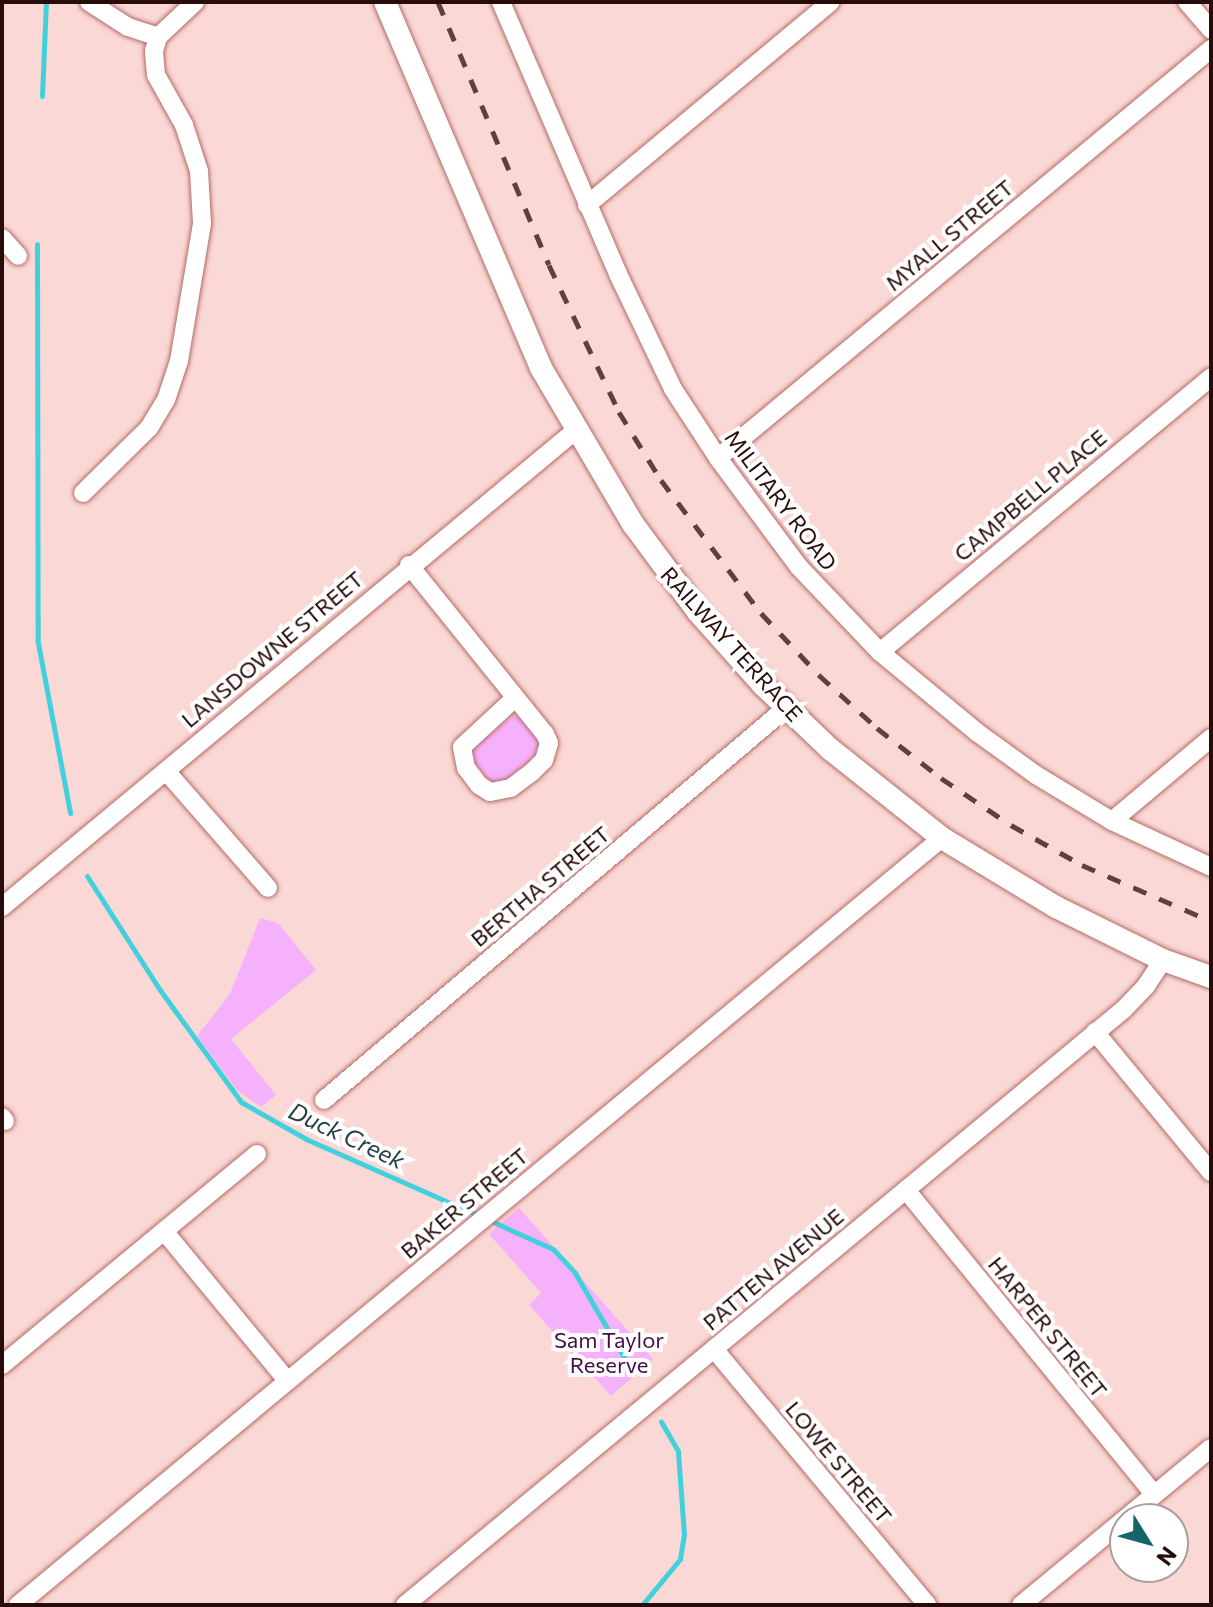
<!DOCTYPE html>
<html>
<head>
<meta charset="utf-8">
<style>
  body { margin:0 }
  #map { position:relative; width:1213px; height:1607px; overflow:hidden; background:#fad8d5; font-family:Commissioner,sans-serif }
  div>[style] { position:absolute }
  .green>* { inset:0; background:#f6b1fc }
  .stream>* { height:5px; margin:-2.5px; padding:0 2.5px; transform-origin:2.5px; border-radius:2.5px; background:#43d0dd }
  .roads { filter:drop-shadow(0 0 2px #b46a65) drop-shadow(0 0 2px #b46a65) }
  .minor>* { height:18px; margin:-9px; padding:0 9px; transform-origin:9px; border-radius:9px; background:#fff }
  .major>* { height:22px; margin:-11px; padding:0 11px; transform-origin:11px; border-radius:11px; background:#fff }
  .rail>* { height:5px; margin-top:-2.5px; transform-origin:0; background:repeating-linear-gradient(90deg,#5e413f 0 14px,transparent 0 28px) }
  span { translate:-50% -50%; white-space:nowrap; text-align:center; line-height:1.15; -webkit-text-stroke:8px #fff; paint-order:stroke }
  .street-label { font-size:22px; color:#280c0b }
  .park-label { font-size:22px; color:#421046 }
  .water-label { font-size:24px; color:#244245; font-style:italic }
  .frame { position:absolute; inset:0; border:4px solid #280c0b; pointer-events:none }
  .north { position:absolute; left:1109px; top:1503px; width:80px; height:80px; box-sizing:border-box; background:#fff; border:2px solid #a99e9d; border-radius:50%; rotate:127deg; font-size:22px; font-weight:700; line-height:32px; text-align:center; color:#280c0b }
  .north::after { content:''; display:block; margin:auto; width:28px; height:36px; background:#17656c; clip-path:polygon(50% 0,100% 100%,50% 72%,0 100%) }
</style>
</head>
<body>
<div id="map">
  <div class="green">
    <div style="clip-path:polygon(513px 716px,521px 717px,541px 742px,539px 752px,504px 782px,493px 784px,471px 761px,471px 749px)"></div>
    <div style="clip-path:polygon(260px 918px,278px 923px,316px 970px,231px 1039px,276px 1095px,261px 1107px,237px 1090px,197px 1036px,230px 994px)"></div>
    <div style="clip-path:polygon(519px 1208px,653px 1359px,611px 1396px,529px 1305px,541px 1293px,489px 1234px)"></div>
  </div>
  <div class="stream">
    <div style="left:42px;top:96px;width:94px;rotate:-87.6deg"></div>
    <div style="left:37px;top:244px;width:399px;rotate:89.9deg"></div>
    <div style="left:38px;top:643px;width:173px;rotate:79.3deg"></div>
    <div style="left:87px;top:876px;width:135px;rotate:57.4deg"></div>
    <div style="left:160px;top:990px;width:138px;rotate:54.1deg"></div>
    <div style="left:241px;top:1102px;width:75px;rotate:29.6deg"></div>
    <div style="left:306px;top:1139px;width:190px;rotate:23.9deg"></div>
    <div style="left:489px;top:1220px;width:70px;rotate:24.4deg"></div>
    <div style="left:553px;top:1249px;width:33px;rotate:47deg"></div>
    <div style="left:575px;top:1273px;width:116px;rotate:59.9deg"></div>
    <div style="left:642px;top:1605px;width:60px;rotate:-50.4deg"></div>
    <div style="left:680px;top:1559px;width:24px;rotate:-81deg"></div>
    <div style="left:684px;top:1535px;width:84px;rotate:-94.1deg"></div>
    <div style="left:678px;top:1451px;width:34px;rotate:-120deg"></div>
  </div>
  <div class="roads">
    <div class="minor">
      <div style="left:89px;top:2px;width:46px;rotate:32.7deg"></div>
      <div style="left:128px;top:27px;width:32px;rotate:18deg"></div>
      <div style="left:501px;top:2px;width:296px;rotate:66.7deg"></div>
      <div style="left:618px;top:274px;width:127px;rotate:64.4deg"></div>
      <div style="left:673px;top:389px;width:82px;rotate:56.9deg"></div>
      <div style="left:718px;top:458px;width:136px;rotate:53.4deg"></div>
      <div style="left:799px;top:567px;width:117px;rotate:46.4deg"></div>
      <div style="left:880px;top:652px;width:127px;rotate:39.6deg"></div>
      <div style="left:978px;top:733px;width:72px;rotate:35.9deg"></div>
      <div style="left:1036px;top:775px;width:89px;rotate:31.2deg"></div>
      <div style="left:1112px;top:821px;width:109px;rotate:24.9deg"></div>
      <div style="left:1187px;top:2px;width:37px;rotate:49deg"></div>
      <div style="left:587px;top:205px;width:317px;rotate:-39.8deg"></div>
      <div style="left:2px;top:238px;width:24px;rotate:48deg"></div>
      <div style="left:718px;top:458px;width:641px;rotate:-39.68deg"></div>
      <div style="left:83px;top:493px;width:93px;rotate:-44.6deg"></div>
      <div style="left:149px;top:428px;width:33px;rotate:-59deg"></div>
      <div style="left:166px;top:400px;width:41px;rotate:-71.6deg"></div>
      <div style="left:179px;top:361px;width:140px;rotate:-80.5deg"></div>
      <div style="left:202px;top:223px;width:52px;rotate:-93.3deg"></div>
      <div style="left:199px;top:171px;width:48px;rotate:-108.1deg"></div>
      <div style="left:184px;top:125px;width:57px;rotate:-119.2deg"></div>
      <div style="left:156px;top:75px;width:24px;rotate:-95deg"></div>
      <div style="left:154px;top:51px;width:15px;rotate:-74deg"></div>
      <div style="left:158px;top:37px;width:51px;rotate:-43.4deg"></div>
      <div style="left:409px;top:565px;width:217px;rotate:51.2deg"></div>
      <div style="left:545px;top:734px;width:10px;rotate:66deg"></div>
      <div style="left:549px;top:743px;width:18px;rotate:106deg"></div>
      <div style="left:544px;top:760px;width:17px;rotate:135deg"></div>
      <div style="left:532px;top:772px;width:26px;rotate:143deg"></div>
      <div style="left:511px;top:788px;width:21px;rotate:169deg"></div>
      <div style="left:490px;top:792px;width:13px;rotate:-148deg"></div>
      <div style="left:479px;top:785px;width:21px;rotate:-127deg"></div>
      <div style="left:466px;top:768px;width:21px;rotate:-101deg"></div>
      <div style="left:462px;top:747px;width:72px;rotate:-42.8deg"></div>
      <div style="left:880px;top:652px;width:430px;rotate:-39.7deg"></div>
      <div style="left:166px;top:771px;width:155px;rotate:48.9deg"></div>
      <div style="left:1112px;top:821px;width:129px;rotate:-40deg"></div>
      <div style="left:2px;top:907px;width:745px;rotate:-39.72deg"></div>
      <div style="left:1095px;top:1032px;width:182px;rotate:50.4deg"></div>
      <div style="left:324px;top:1100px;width:606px;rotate:-40.31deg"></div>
      <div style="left:2px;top:1117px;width:5px;rotate:53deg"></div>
      <div style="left:906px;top:1190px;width:392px;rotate:50.8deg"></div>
      <div style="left:164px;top:1231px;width:193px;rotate:50.5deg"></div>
      <div style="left:714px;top:1349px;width:333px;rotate:50.2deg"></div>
      <div style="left:2px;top:1365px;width:331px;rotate:-39.6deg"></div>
      <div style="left:18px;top:1605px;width:1201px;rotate:-39.7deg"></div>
      <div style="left:405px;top:1605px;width:932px;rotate:-39.65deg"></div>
      <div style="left:1123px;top:1010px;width:33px;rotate:-46deg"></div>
      <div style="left:1146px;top:986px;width:31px;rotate:-57deg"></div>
      <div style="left:1021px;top:1605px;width:246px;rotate:-39.6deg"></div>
    </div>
    <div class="major">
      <div style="left:385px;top:2px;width:398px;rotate:66.9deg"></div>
      <div style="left:541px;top:368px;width:181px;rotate:59.5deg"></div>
      <div style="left:633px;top:524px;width:109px;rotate:53.5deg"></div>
      <div style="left:698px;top:612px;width:98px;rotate:48.3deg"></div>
      <div style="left:763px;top:685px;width:93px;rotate:43.7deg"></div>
      <div style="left:830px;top:749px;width:143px;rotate:38.5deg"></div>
      <div style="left:942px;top:838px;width:133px;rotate:31.2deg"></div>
      <div style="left:1056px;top:907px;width:119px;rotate:26.4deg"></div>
      <div style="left:1163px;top:960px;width:51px;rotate:19.5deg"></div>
    </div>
  </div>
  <div class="rail">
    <div style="left:438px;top:2px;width:285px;rotate:67.1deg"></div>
    <div style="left:549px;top:265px;width:163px;rotate:64.5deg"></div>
    <div style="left:619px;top:412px;width:80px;rotate:58.3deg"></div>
    <div style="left:661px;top:480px;width:166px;rotate:53.1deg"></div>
    <div style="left:761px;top:613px;width:85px;rotate:46.9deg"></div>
    <div style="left:819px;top:675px;width:79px;rotate:42.4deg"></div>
    <div style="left:877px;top:728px;width:81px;rotate:38deg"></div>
    <div style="left:941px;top:778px;width:84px;rotate:33.9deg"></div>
    <div style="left:1011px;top:825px;width:81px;rotate:29.4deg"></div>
    <div style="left:1082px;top:865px;width:141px;rotate:23.5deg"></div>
  </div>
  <div class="street-label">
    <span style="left:949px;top:235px;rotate:-40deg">MYALL STREET</span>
    <span style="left:1030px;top:495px;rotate:-40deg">CAMPBELL PLACE</span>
    <span style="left:781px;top:500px;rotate:53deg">MILITARY ROAD</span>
    <span style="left:732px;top:644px;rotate:48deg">RAILWAY TERRACE</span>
    <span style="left:272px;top:649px;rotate:-40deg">LANSDOWNE STREET</span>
    <span style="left:540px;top:886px;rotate:-40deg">BERTHA STREET</span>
    <span style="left:464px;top:1203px;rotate:-40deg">BAKER STREET</span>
    <span style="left:773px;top:1269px;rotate:-40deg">PATTEN AVENUE</span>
    <span style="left:1048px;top:1327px;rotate:51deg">HARPER STREET</span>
    <span style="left:839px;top:1462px;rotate:50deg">LOWE STREET</span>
  </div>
  <div class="park-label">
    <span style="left:609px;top:1352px">Sam Taylor<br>Reserve</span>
  </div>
  <div class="water-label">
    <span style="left:347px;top:1135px;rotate:25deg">Duck Creek</span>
  </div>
  <div class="frame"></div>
  <div class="north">N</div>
</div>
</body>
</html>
